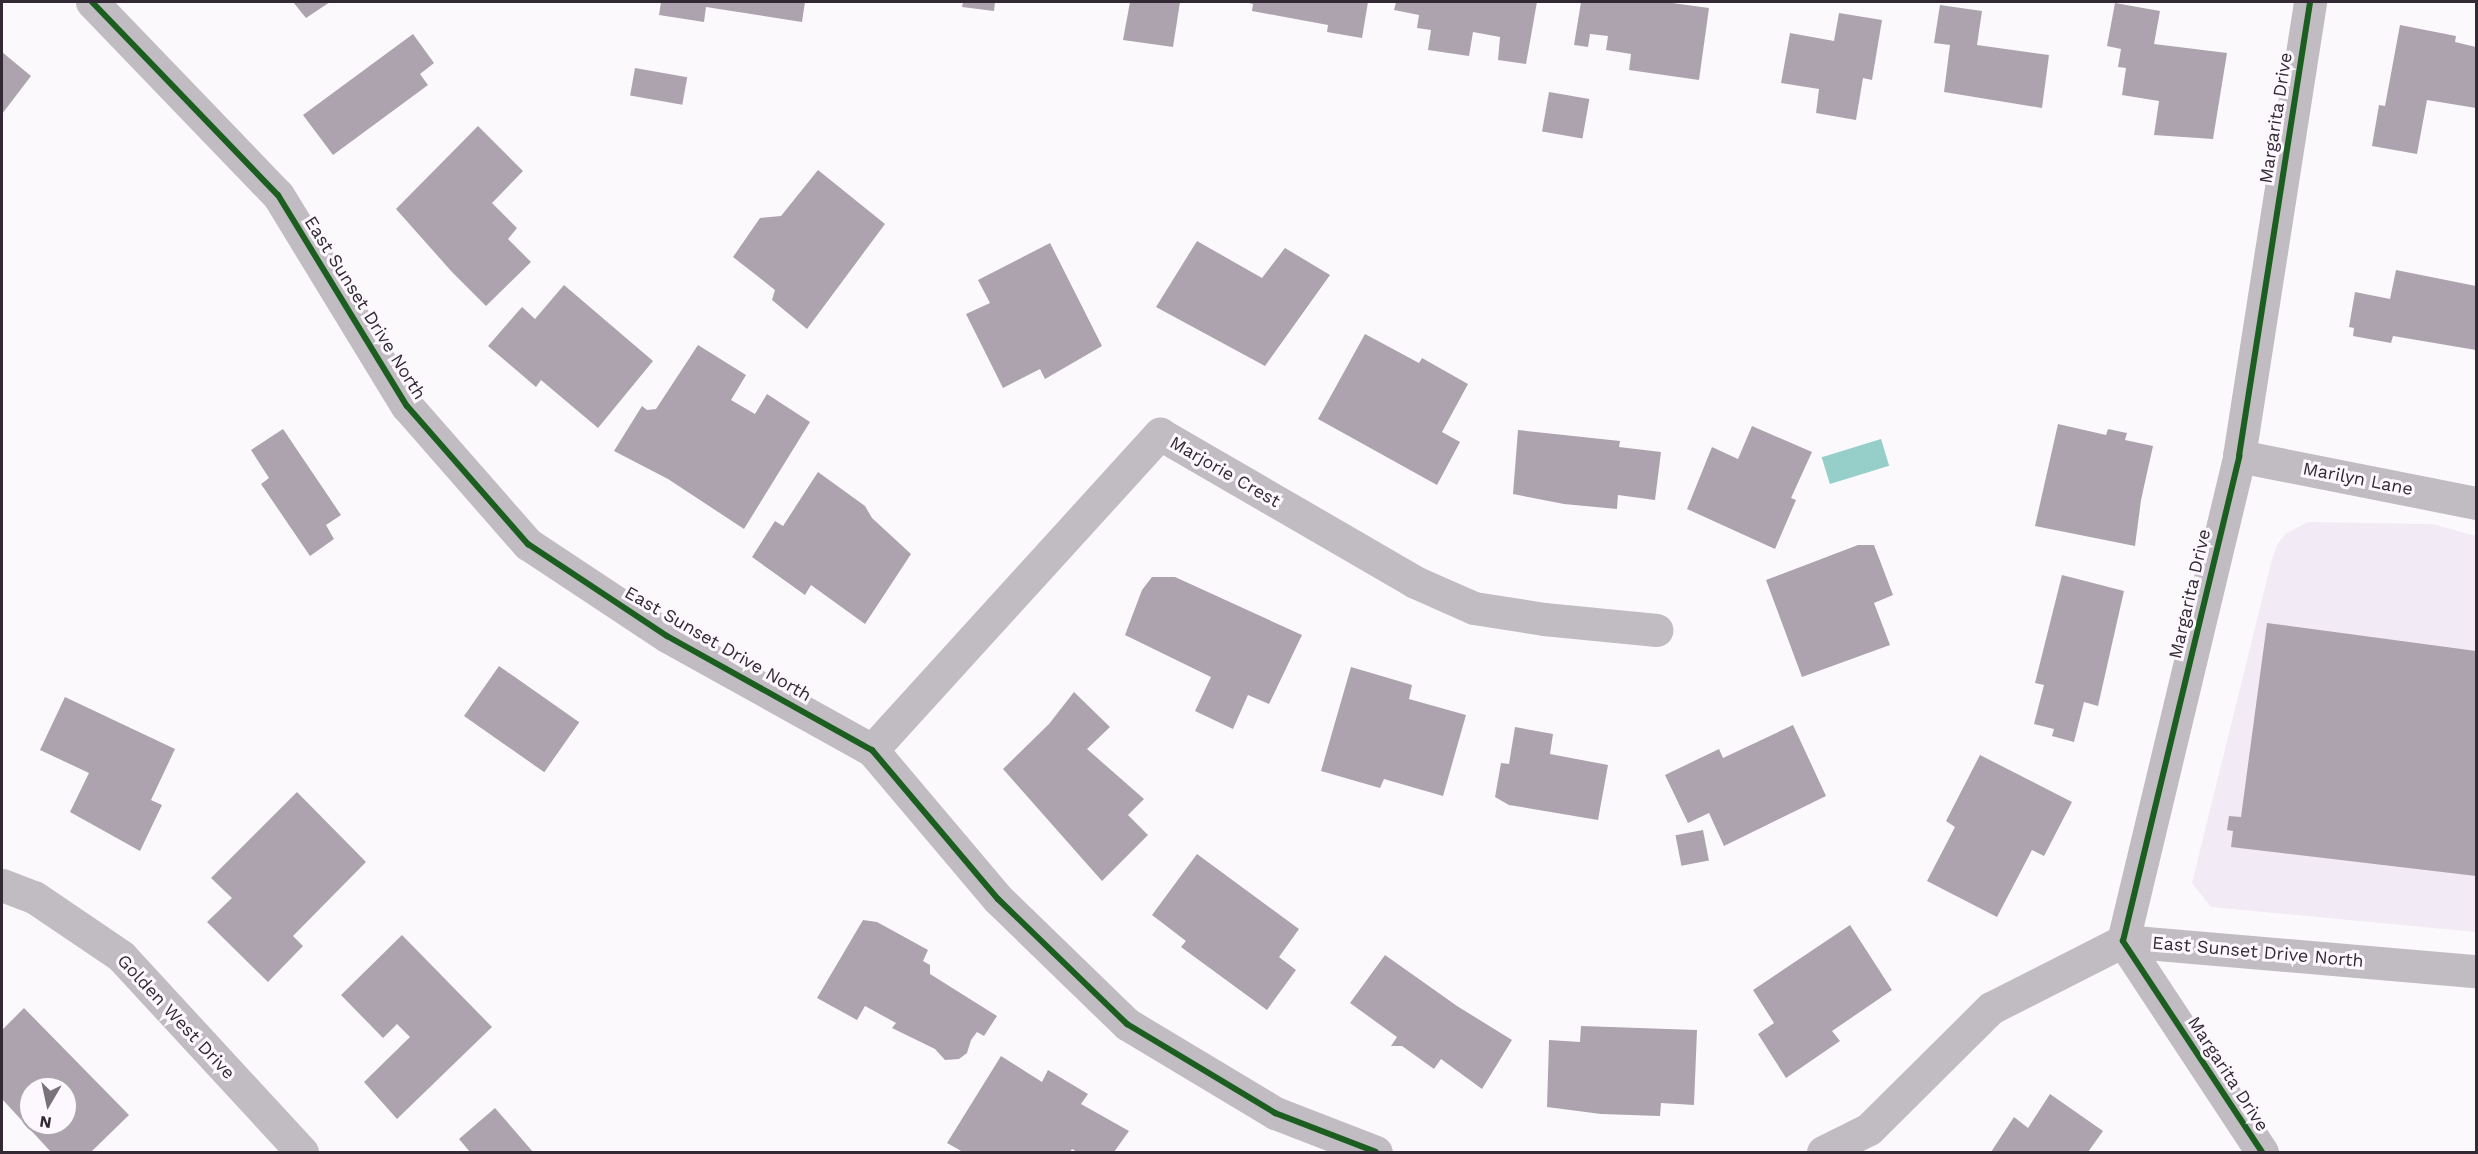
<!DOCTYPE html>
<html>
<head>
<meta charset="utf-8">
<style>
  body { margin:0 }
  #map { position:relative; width:2478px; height:1154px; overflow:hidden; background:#fcf9fd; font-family:"Work Sans",sans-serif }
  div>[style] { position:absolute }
  .built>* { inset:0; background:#f2eaf4 }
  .water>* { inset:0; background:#96cec9; transform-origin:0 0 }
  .building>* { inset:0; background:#aca3ae; transform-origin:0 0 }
  .minor>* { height:33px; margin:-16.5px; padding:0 16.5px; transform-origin:16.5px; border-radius:16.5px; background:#c0bcc1 }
  .cycleway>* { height:6px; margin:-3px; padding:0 3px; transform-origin:3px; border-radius:3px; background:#1b5e20 }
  span { translate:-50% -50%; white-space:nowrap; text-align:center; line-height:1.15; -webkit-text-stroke:6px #fdf8fe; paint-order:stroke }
  .street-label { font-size:18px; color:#322934 }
  .frame { position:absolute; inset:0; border:3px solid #322934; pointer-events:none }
  .north { position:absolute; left:18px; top:1076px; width:60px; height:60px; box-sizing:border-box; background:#fdf8fe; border:2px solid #aca5ad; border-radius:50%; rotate:189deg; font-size:16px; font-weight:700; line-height:24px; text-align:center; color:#322934 }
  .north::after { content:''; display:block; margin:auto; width:21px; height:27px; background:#79727a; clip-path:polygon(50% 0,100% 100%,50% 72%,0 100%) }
</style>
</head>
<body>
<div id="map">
  <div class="built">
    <div style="clip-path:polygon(2308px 522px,2432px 524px,2476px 536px,2476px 932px,2211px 907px,2192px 883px,2271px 563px,2277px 545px,2285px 534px)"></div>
  </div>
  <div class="water">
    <div style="left:1881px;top:439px;width:28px;height:62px;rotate:73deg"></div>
  </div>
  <div class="building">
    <div style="clip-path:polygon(293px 2px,330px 2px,306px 18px)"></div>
    <div style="clip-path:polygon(661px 2px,805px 2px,802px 22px,706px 7px,704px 22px,659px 15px)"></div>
    <div style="clip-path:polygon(963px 2px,995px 2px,994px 11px,962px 7px)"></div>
    <div style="clip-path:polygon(1130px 2px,1180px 2px,1173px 47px,1123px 40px)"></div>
    <div style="clip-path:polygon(1245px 2px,1368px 2px,1362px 38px,1327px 32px,1328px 25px,1252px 11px,1253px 4px)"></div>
    <div style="clip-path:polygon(1396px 2px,1537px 2px,1526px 64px,1498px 60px,1500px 37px,1473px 32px,1469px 56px,1428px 50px,1431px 30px,1417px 28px,1419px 15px,1394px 10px)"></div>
    <div style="clip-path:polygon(1581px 2px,1665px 2px,1709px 8px,1699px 80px,1629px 70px,1631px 54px,1606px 50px,1608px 36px,1590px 34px,1588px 47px,1574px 45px)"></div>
    <div style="clip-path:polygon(2115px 3px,2160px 11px,2154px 44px,2227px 53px,2213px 139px,2154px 135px,2159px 101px,2122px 95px,2126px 68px,2118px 67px,2121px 49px,2107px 46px)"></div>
    <div style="clip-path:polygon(1940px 5px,1982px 11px,1977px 45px,2049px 55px,2042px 108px,1944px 92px,1950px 45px,1934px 43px)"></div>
    <div style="clip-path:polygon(1839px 13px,1882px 20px,1872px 80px,1863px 78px,1856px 120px,1816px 113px,1819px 89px,1781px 83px,1790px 33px,1834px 41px)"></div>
    <div style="clip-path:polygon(2400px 25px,2456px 36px,2455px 42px,2476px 47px,2476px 108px,2427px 100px,2417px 154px,2372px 146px,2379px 105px,2385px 106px)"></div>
    <div style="clip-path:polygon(413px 34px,434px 63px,420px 74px,428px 85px,333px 155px,303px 115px)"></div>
    <div style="clip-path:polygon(2px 52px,31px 76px,2px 114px)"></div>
    <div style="left:635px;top:68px;width:53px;height:28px;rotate:10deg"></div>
    <div style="left:1549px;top:92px;width:41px;height:40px;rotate:10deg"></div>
    <div style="clip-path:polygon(478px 126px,523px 171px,492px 203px,517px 228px,508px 239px,531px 262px,486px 306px,452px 272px,396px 209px)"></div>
    <div style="clip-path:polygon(818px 170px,885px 224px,807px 329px,772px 300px,775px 290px,733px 257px,760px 218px,781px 216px)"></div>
    <div style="clip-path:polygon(1197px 241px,1262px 278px,1285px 248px,1330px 275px,1265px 366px,1156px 307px)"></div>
    <div style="clip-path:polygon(1050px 243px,1102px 346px,1045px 379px,1040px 369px,1003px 388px,966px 314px,990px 303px,978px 280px)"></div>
    <div style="clip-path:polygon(2396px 270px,2476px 286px,2476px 350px,2393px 336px,2391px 343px,2353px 336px,2354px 328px,2349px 327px,2355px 292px,2390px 299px)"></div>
    <div style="clip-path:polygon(564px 285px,653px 361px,598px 428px,541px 380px,536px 387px,488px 346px,522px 307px,535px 319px)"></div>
    <div style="clip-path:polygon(1365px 334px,1419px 363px,1422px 358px,1468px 384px,1442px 432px,1460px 442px,1437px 485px,1318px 419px)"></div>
    <div style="clip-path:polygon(698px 345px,746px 375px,731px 400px,755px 414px,767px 394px,810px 422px,744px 529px,668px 479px,614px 451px,642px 406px,647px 410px,656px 409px)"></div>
    <div style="clip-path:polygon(2058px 424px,2106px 435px,2108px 429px,2127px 433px,2125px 440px,2153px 446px,2141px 500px,2135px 546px,2035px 526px)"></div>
    <div style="clip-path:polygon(1752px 426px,1812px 452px,1791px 498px,1796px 500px,1775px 549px,1687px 509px,1712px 447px,1738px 459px)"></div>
    <div style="clip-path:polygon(283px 429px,341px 515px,326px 525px,334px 539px,310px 556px,261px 484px,269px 478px,251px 450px)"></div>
    <div style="clip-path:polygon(1518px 430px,1620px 441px,1619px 447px,1661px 452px,1655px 500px,1618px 495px,1617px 509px,1564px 504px,1513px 494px)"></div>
    <div style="clip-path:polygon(818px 472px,865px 506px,872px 518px,911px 554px,865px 624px,811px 585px,805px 595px,752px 557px,775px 521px,783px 526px)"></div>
    <div style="clip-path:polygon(1858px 545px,1874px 545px,1893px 595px,1874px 603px,1890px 645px,1802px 677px,1766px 580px)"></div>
    <div style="clip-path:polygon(2062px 575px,2124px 591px,2098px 706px,2084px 702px,2074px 742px,2052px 736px,2054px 729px,2034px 724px,2044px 685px,2035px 683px)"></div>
    <div style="clip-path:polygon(1152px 577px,1175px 577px,1302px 635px,1269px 704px,1248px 695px,1233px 729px,1195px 711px,1211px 677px,1125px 635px,1142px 590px)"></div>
    <div style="clip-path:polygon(2267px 623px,2476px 651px,2476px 876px,2231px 847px,2233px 831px,2227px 830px,2229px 816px,2241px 817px)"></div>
    <div style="left:499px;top:666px;width:98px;height:61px;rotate:35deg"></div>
    <div style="clip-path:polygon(1351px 667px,1412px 685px,1409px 699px,1466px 715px,1443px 796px,1384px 779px,1380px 788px,1321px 771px)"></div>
    <div style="clip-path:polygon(1074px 692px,1110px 727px,1087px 749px,1144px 799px,1128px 815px,1148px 835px,1102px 881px,1003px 769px,1049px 724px)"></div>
    <div style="clip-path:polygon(65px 697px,175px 749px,151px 800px,162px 805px,140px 851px,70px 812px,89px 773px,40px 750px)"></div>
    <div style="clip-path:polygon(1793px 725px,1826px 796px,1724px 846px,1709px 813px,1688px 823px,1665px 775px,1719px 749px,1723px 758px)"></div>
    <div style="clip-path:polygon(1515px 727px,1553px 734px,1550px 754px,1608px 765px,1598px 820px,1509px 805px,1495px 797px,1501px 763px,1509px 764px)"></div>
    <div style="clip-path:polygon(1980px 755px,2072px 802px,2044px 856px,2032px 850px,1997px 917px,1927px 881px,1955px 827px,1946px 821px)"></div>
    <div style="clip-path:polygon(297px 792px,366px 862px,293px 936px,303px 946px,268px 982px,207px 922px,232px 898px,211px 878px)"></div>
    <div style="left:1703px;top:830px;width:31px;height:28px;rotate:79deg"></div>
    <div style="clip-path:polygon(1197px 854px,1299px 929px,1279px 957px,1296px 970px,1267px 1010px,1181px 947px,1186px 941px,1152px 915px)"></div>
    <div style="clip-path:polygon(863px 920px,877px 922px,928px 950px,923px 961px,930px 965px,930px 974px,997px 1016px,984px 1036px,977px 1032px,971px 1040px,967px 1053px,959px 1059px,945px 1060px,935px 1049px,892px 1028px,896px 1023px,865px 1006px,857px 1020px,817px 998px)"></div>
    <div style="clip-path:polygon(1850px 925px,1892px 990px,1832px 1031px,1840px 1041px,1786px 1078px,1758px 1034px,1774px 1023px,1753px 990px)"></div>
    <div style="clip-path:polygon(402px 935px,492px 1027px,397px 1119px,364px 1082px,410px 1037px,397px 1024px,383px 1038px,341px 995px)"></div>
    <div style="clip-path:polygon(1385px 955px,1457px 1006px,1512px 1040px,1482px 1089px,1441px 1059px,1434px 1069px,1402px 1046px,1391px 1046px,1397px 1037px,1350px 1003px)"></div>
    <div style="clip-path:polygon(evenodd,24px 1008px,129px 1115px,91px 1152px,51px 1152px,2px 1099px,2px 1030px,24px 1008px,30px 1088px,66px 1088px,66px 1124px,30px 1124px,30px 1088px)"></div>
    <div style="clip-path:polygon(1581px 1026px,1697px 1030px,1694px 1105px,1661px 1103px,1660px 1116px,1601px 1114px,1547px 1107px,1549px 1040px,1580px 1042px)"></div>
    <div style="clip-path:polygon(1001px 1056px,1042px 1082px,1048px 1070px,1088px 1094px,1081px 1104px,1129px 1131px,1114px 1152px,1077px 1152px,1072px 1149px,1070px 1152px,963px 1152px,947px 1143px)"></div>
    <div style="clip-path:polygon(2050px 1094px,2103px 1131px,2088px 1152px,1991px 1152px,2014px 1117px,2028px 1128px)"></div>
    <div style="clip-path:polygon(495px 1108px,533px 1152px,470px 1152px,459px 1139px)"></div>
  </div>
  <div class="minor">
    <div style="left:92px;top:2px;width:268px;rotate:46.1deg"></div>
    <div style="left:278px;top:195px;width:247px;rotate:58.6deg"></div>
    <div style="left:407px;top:406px;width:184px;rotate:48.8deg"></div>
    <div style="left:528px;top:544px;width:167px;rotate:33.5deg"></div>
    <div style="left:667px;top:636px;width:235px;rotate:29.1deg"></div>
    <div style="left:872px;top:750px;width:195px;rotate:49.8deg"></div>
    <div style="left:998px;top:899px;width:180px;rotate:44.1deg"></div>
    <div style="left:1127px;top:1024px;width:173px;rotate:31deg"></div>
    <div style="left:1275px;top:1113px;width:108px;rotate:21.1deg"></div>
    <div style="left:2239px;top:456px;width:242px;rotate:11.2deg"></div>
    <div style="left:872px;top:750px;width:428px;rotate:-47.7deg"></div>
    <div style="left:1160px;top:434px;width:295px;rotate:30.1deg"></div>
    <div style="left:1415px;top:582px;width:64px;rotate:23.8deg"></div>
    <div style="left:1474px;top:608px;width:71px;rotate:8.9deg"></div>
    <div style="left:1544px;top:619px;width:113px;rotate:5.6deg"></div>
    <div style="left:2px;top:885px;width:34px;rotate:21deg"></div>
    <div style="left:34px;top:897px;width:105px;rotate:34.1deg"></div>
    <div style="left:121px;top:956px;width:267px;rotate:47.3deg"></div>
    <div style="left:1823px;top:1152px;width:51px;rotate:-26.6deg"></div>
    <div style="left:1869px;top:1129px;width:172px;rotate:-44.8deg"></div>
    <div style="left:1991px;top:1008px;width:148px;rotate:-26.9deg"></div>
    <div style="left:2123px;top:941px;width:354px;rotate:4.9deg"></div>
    <div style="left:2262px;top:1152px;width:253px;rotate:-123.4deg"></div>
    <div style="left:2123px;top:941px;width:499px;rotate:-76.5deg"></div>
    <div style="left:2239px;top:456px;width:460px;rotate:-81.1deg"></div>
  </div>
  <div class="cycleway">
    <div style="left:92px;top:2px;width:268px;rotate:46.1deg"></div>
    <div style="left:278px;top:195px;width:247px;rotate:58.6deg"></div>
    <div style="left:407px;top:406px;width:184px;rotate:48.8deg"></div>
    <div style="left:528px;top:544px;width:167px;rotate:33.5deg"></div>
    <div style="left:667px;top:636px;width:235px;rotate:29.1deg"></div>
    <div style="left:872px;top:750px;width:195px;rotate:49.8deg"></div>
    <div style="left:998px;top:899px;width:180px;rotate:44.1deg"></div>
    <div style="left:1127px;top:1024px;width:173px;rotate:31deg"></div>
    <div style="left:1275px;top:1113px;width:108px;rotate:21.1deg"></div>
    <div style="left:2262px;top:1152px;width:253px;rotate:-123.4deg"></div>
    <div style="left:2123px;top:941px;width:499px;rotate:-76.5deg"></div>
    <div style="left:2239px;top:456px;width:460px;rotate:-81.1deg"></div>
  </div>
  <div class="street-label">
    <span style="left:2276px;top:118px;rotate:-81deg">Margarita Drive</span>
    <span style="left:365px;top:308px;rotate:58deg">East Sunset Drive North</span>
    <span style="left:1225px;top:472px;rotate:30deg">Marjorie Crest</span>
    <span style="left:2358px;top:479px;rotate:11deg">Marilyn Lane</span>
    <span style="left:2190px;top:594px;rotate:-77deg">Margarita Drive</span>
    <span style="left:718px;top:644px;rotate:30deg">East Sunset Drive North</span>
    <span style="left:2258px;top:952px;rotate:5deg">East Sunset Drive North</span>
    <span style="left:176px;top:1017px;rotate:47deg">Golden West Drive</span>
    <span style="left:2228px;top:1074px;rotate:57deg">Margarita Drive</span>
  </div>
  <div class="frame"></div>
  <div class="north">N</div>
</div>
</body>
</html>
